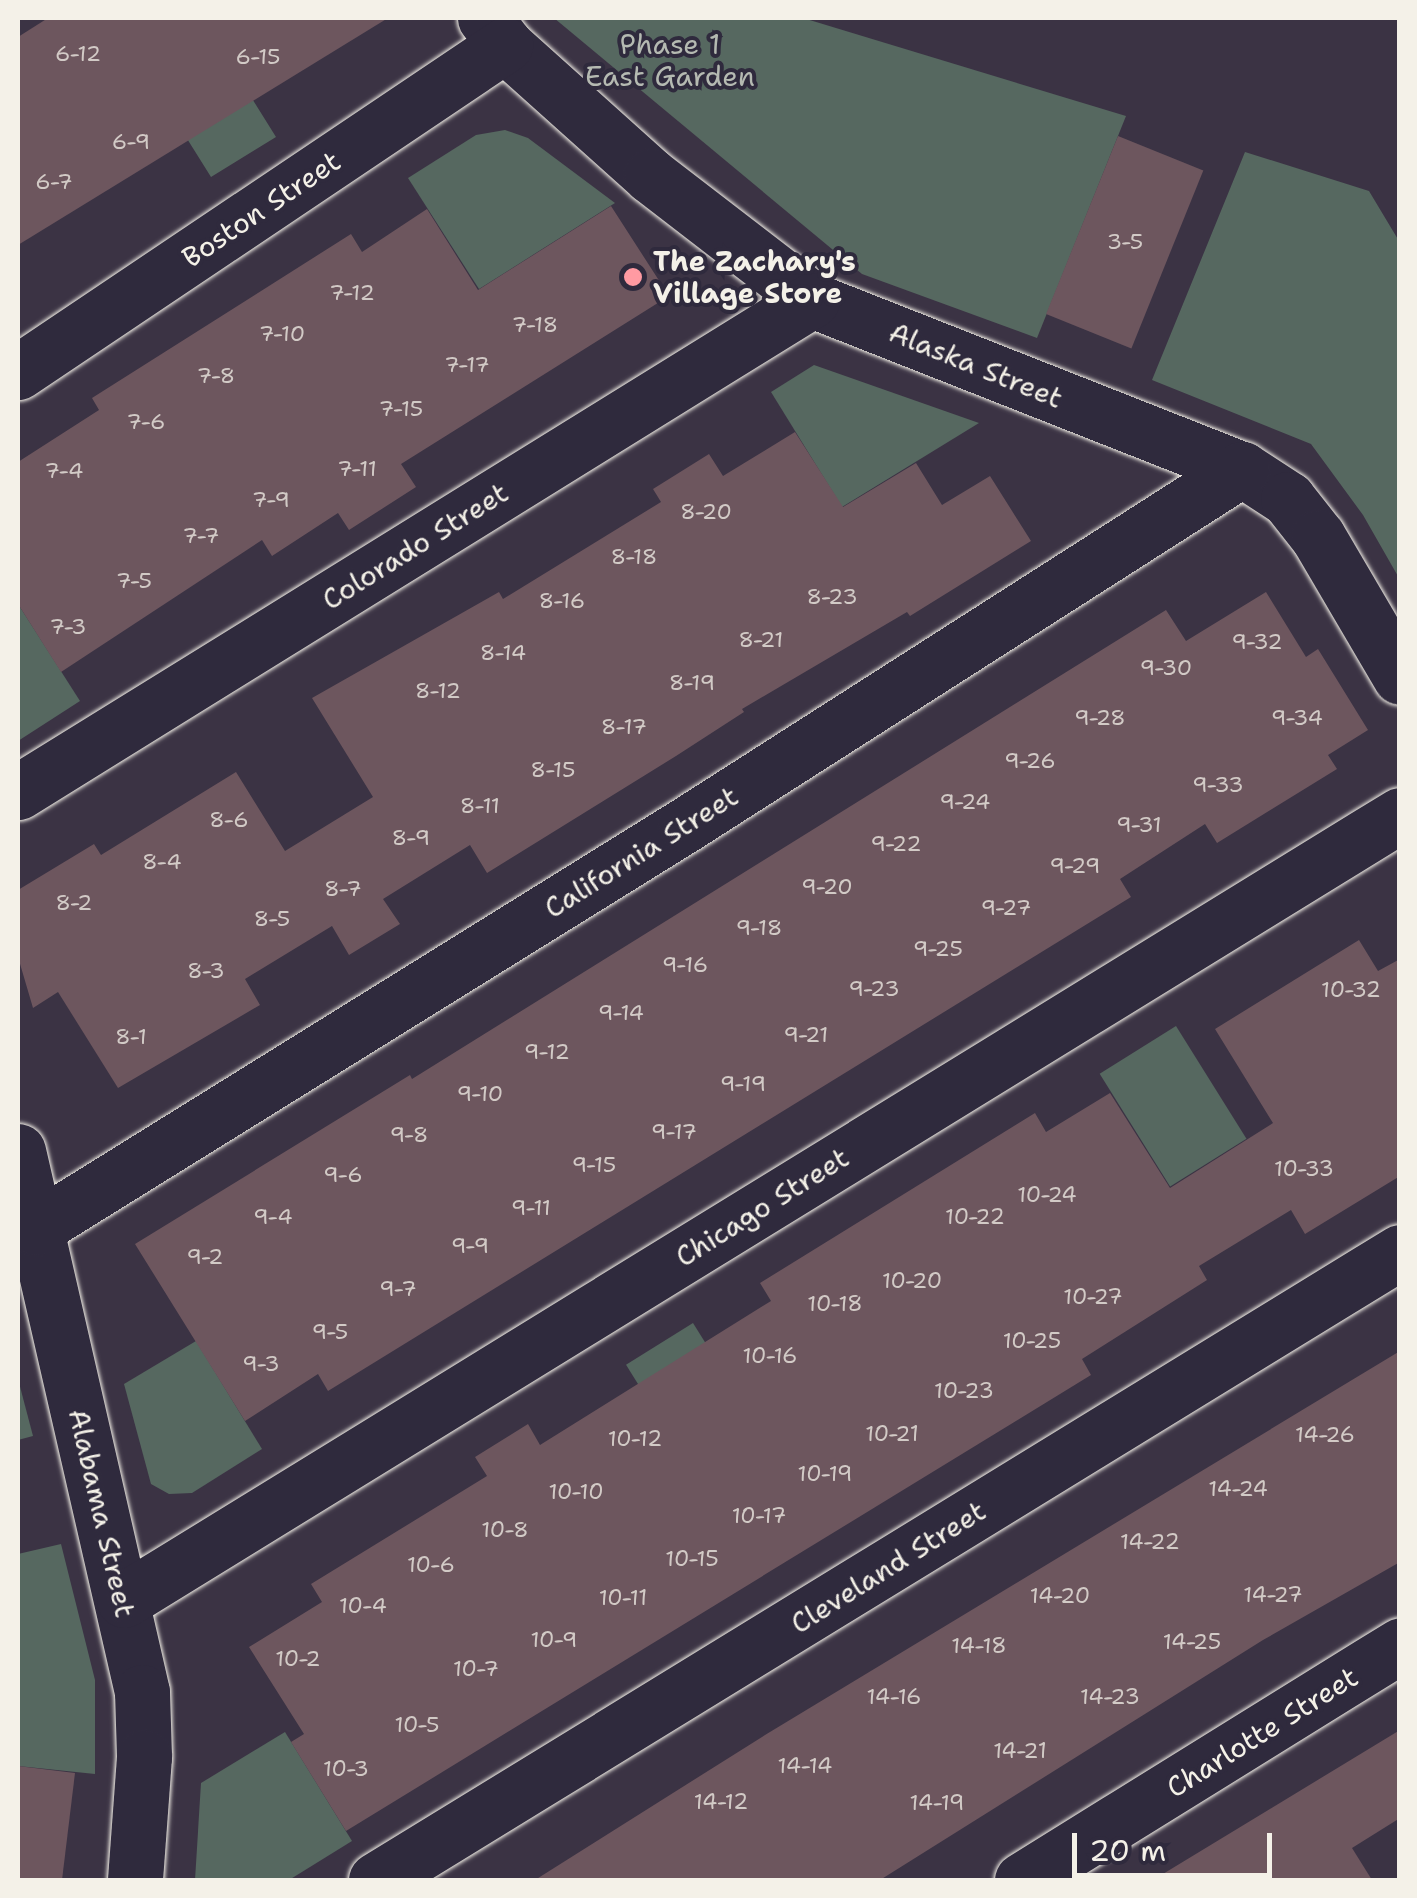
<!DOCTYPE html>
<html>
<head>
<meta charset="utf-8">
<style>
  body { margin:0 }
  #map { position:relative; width:1417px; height:1898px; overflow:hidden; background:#3b3344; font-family:"Shantell Sans",sans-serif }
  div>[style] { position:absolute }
  .green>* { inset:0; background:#566860; transform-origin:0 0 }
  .building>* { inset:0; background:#6d565e; transform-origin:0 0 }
  .roads { filter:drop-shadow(0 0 2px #f4f1e8) drop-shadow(0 0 2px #f4f1e8) }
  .minor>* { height:55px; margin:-27.5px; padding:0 27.5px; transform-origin:27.5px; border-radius:27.5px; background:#2f2a3d }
  .dots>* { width:28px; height:28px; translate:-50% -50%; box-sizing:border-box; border:5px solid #2f2a3d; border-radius:50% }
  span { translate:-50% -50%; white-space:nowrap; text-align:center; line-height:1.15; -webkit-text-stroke:8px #2f2a3d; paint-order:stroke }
  .number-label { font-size:22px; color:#d2cac6 }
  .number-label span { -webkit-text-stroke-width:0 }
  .park-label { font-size:28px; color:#b5bab2 }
  .street-label { font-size:28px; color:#f4f1e8 }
  .poi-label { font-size:28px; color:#f4f1e8; font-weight:700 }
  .left { translate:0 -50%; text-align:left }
  .frame { position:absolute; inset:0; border:20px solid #f4f1e8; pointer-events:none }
  .scale { position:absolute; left:1072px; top:1833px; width:200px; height:45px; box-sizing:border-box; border:5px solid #f4f1e8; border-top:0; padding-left:12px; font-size:30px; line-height:35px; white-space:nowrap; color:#f4f1e8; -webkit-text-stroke:8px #2f2a3d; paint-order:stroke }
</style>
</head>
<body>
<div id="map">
  <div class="green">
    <div style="clip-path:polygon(201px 18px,212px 18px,205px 23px,276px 137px,211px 177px,139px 62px,204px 22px)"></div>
    <div style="clip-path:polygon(554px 18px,803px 18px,1126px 116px,1037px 338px,862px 274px)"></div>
    <div style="clip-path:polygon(505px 130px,528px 138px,615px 203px,479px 289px,408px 178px,476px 135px)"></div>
    <div style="clip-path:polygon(1245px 152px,1369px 191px,1399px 241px,1399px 578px,1363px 515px,1311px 444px,1152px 380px)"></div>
    <div style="clip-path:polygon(814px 365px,979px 423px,842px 507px,771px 392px)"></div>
    <div style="clip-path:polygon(18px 604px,80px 701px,18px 741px)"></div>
    <div style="left:1176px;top:1026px;width:133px;height:90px;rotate:58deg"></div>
    <div style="left:693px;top:1323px;width:134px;height:79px;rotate:58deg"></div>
    <div style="clip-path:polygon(196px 1341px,262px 1449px,192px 1493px,169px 1494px,151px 1484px,124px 1384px)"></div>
    <div style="clip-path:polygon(18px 1379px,33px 1436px,18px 1440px)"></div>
    <div style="clip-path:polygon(61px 1544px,95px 1680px,95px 1774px,18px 1766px,18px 1554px)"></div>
    <div style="clip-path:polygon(285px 1732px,352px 1841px,289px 1880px,195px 1880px,201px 1783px)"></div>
  </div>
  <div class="building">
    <div style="clip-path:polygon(48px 18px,388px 18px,18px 245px,18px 37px)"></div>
    <div style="left:1118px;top:136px;width:92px;height:192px;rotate:22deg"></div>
    <div style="clip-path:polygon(611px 206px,669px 296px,401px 464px,416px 487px,349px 530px,338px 513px,272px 556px,262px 540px,61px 672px,18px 604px,18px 462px,99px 410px,92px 398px,351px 234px,362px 252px,427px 209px,478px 290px)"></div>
    <div style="clip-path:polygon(795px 432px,843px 507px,916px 463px,942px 505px,990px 476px,1031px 541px,910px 616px,907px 612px,742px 709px,744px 712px,676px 756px,487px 873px,470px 845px,383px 899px,400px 924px,349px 955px,332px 926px,245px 979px,260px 1005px,118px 1088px,58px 992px,33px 1008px,18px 957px,18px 890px,94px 844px,101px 855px,236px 772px,285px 851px,373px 797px,312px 698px,499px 592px,503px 599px,591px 545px,661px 502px,653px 489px,709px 454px,723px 476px)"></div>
    <div style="clip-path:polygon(1266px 592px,1306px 657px,1318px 649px,1368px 730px,1328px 755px,1337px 769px,1217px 843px,1205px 824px,1120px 879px,1131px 897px,328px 1391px,318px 1374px,245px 1421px,135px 1244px,410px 1075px,412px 1079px,1166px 610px,1186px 641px)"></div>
    <div style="clip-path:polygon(1359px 940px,1378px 971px,1400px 959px,1400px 1176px,1305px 1234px,1291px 1210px,1199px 1266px,1207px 1280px,1082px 1359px,1091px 1375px,346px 1831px,291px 1742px,304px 1734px,249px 1647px,322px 1602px,311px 1584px,487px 1476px,475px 1457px,528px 1424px,540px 1445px,771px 1301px,760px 1283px,1035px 1113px,1046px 1132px,1110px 1093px,1170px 1188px,1273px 1123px,1215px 1029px)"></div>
    <div style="clip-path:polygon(1400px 1351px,1400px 1562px,1263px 1640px,880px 1880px,535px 1880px,765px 1735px)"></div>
    <div style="clip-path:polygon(1400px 1730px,1400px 1818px,1352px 1848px,1372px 1880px,1153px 1880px)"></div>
    <div style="clip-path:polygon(18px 1766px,75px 1773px,62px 1880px,18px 1880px)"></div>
  </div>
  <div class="roads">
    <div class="minor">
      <div style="left:485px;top:18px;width:34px;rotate:53deg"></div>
      <div style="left:505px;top:45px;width:196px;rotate:41.9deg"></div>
      <div style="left:651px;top:176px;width:203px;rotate:37.6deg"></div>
      <div style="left:812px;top:300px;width:462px;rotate:21.5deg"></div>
      <div style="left:1242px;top:469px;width:55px;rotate:33.1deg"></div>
      <div style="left:1288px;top:499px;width:48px;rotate:51.7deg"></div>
      <div style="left:1318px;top:537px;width:162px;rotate:59.6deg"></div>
      <div style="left:18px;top:372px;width:587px;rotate:-33.88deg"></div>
      <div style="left:18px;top:792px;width:934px;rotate:-31.78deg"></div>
      <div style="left:18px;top:1151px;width:555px;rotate:77.09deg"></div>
      <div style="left:142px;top:1692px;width:65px;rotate:88.2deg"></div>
      <div style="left:144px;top:1757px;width:123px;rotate:94.2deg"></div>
      <div style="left:36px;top:1228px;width:764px;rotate:-31.84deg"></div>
      <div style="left:685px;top:825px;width:661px;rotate:-32.58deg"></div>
      <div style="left:124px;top:1600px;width:1498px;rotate:-31.6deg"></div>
      <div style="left:376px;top:1880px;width:1201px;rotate:-31.52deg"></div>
      <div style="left:1022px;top:1880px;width:445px;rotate:-31.8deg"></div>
    </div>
  </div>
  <div class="dots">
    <div style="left:633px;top:277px;background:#ff9aa2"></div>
  </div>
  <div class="number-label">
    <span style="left:78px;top:54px">6-12</span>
    <span style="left:258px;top:57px">6-15</span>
    <span style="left:131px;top:142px">6-9</span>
    <span style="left:54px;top:182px">6-7</span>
    <span style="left:1125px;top:242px">3-5</span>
    <span style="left:352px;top:293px">7-12</span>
    <span style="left:535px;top:325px">7-18</span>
    <span style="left:282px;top:334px">7-10</span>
    <span style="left:467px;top:365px">7-17</span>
    <span style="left:216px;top:376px">7-8</span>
    <span style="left:401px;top:409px">7-15</span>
    <span style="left:146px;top:422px">7-6</span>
    <span style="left:357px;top:469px">7-11</span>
    <span style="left:64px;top:471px">7-4</span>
    <span style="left:271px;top:500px">7-9</span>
    <span style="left:706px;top:512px">8-20</span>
    <span style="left:201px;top:536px">7-7</span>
    <span style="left:634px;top:557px">8-18</span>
    <span style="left:134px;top:581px">7-5</span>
    <span style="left:832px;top:597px">8-23</span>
    <span style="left:562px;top:601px">8-16</span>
    <span style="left:68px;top:627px">7-3</span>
    <span style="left:761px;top:640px">8-21</span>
    <span style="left:1257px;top:642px">9-32</span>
    <span style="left:503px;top:653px">8-14</span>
    <span style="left:1166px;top:668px">9-30</span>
    <span style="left:692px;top:683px">8-19</span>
    <span style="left:438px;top:691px">8-12</span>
    <span style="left:1100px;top:718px">9-28</span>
    <span style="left:1297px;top:718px">9-34</span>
    <span style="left:624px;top:727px">8-17</span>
    <span style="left:1030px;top:761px">9-26</span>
    <span style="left:553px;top:770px">8-15</span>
    <span style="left:1218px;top:785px">9-33</span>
    <span style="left:965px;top:802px">9-24</span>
    <span style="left:480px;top:806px">8-11</span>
    <span style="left:229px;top:820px">8-6</span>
    <span style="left:1139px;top:825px">9-31</span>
    <span style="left:411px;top:838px">8-9</span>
    <span style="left:896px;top:844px">9-22</span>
    <span style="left:162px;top:862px">8-4</span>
    <span style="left:1075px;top:866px">9-29</span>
    <span style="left:827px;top:887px">9-20</span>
    <span style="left:343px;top:889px">8-7</span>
    <span style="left:74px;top:903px">8-2</span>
    <span style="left:1006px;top:908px">9-27</span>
    <span style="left:272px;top:919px">8-5</span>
    <span style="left:759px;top:928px">9-18</span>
    <span style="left:938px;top:949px">9-25</span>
    <span style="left:685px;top:965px">9-16</span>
    <span style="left:206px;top:971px">8-3</span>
    <span style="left:874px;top:989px">9-23</span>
    <span style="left:1351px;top:990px">10-32</span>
    <span style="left:621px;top:1013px">9-14</span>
    <span style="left:806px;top:1035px">9-21</span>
    <span style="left:131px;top:1037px">8-1</span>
    <span style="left:547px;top:1052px">9-12</span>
    <span style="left:743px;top:1084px">9-19</span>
    <span style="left:480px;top:1094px">9-10</span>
    <span style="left:674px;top:1132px">9-17</span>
    <span style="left:409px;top:1135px">9-8</span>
    <span style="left:594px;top:1165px">9-15</span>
    <span style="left:1304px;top:1169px">10-33</span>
    <span style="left:343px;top:1175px">9-6</span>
    <span style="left:1047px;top:1195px">10-24</span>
    <span style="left:531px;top:1208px">9-11</span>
    <span style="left:273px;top:1217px">9-4</span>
    <span style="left:975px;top:1217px">10-22</span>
    <span style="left:470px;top:1246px">9-9</span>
    <span style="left:205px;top:1257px">9-2</span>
    <span style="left:912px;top:1281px">10-20</span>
    <span style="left:398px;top:1289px">9-7</span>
    <span style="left:1093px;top:1297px">10-27</span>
    <span style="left:835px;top:1304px">10-18</span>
    <span style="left:330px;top:1332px">9-5</span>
    <span style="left:1032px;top:1341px">10-25</span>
    <span style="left:770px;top:1356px">10-16</span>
    <span style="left:261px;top:1364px">9-3</span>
    <span style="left:964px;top:1391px">10-23</span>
    <span style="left:892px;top:1434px">10-21</span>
    <span style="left:1325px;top:1435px">14-26</span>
    <span style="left:635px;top:1439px">10-12</span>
    <span style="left:825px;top:1474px">10-19</span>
    <span style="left:1238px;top:1489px">14-24</span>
    <span style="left:576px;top:1492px">10-10</span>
    <span style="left:759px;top:1516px">10-17</span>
    <span style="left:505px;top:1530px">10-8</span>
    <span style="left:1150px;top:1542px">14-22</span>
    <span style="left:692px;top:1559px">10-15</span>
    <span style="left:431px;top:1565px">10-6</span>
    <span style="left:1273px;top:1595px">14-27</span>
    <span style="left:1060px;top:1596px">14-20</span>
    <span style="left:623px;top:1598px">10-11</span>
    <span style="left:363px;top:1606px">10-4</span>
    <span style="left:554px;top:1640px">10-9</span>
    <span style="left:1192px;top:1642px">14-25</span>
    <span style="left:979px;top:1646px">14-18</span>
    <span style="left:298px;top:1659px">10-2</span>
    <span style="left:476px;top:1669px">10-7</span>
    <span style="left:894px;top:1697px">14-16</span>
    <span style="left:1110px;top:1697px">14-23</span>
    <span style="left:417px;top:1725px">10-5</span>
    <span style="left:1020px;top:1751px">14-21</span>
    <span style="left:805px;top:1766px">14-14</span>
    <span style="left:346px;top:1769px">10-3</span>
    <span style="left:721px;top:1802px">14-12</span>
    <span style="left:937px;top:1803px">14-19</span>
  </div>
  <div class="park-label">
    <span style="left:670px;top:60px">Phase 1<br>East Garden</span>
  </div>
  <div class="street-label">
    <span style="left:261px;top:209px;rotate:-34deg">Boston Street</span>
    <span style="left:976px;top:365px;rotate:22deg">Alaska Street</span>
    <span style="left:415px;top:546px;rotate:-32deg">Colorado Street</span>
    <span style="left:641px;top:852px;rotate:-32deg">California Street</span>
    <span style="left:762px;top:1207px;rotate:-32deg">Chicago Street</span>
    <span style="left:102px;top:1513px;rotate:77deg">Alabama Street</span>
    <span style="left:888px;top:1567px;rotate:-32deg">Cleveland Street</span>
    <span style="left:1262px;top:1732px;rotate:-32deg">Charlotte Street</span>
  </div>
  <div class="poi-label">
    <span class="left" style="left:653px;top:277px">The Zachary's<br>Village Store</span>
  </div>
  <div class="frame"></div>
  <div class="scale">20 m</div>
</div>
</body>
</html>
